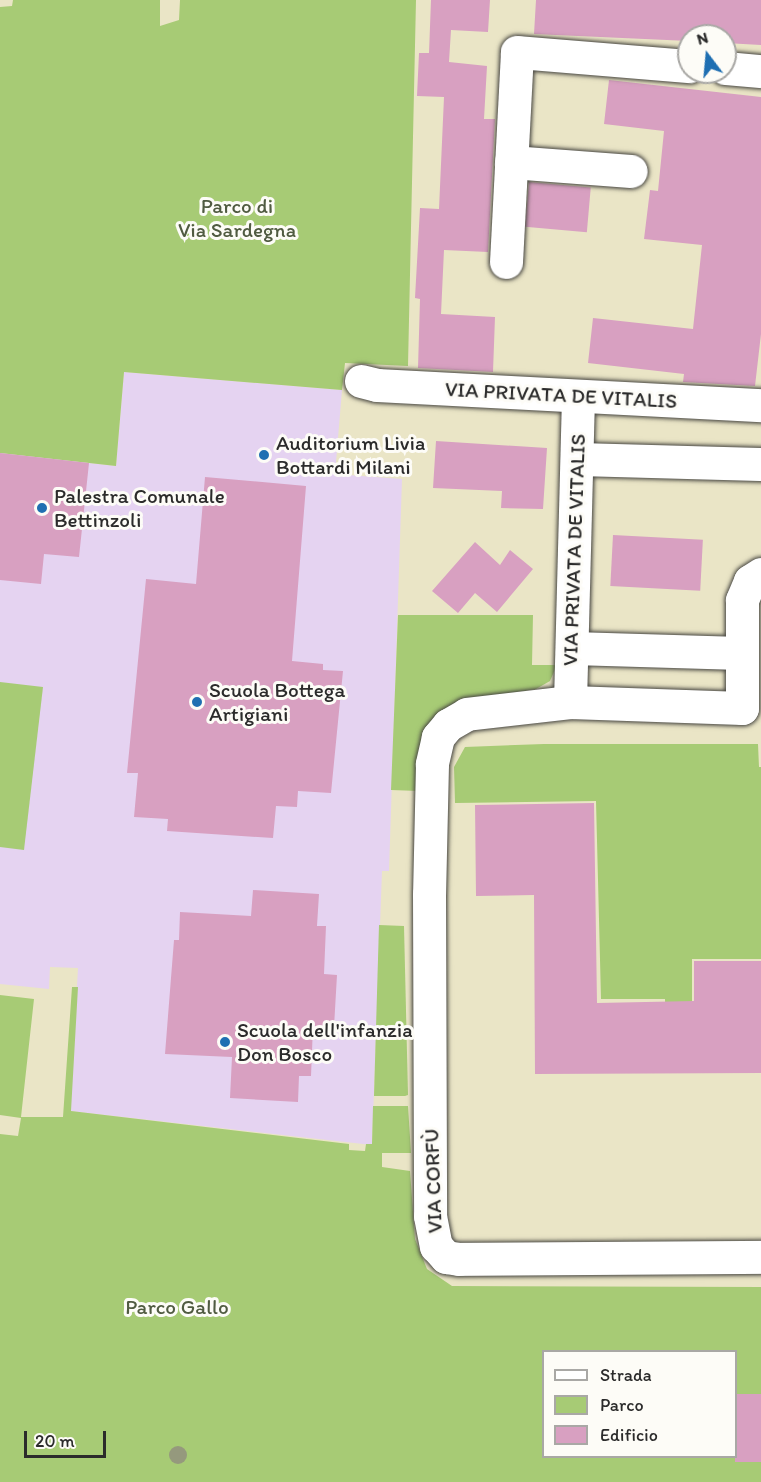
<!DOCTYPE html>
<html>
<head>
<meta charset="utf-8">
<style>
  body { margin:0 }
  #map { position:relative; width:761px; height:1482px; overflow:hidden; background:#eae5c6; font-family:Itim,sans-serif }
  div>[style] { position:absolute }
  .built>* { inset:0; background:#e5d3f1 }
  .green>* { inset:0; background:#a7cb75 }
  .building>* { inset:0; background:#d8a0c1; transform-origin:0 0 }
  .roads { filter:drop-shadow(0 0 2px #484742) drop-shadow(0 0 2px #484742) }
  .minor>* { height:33px; margin:-16.5px; padding:0 16.5px; transform-origin:16.5px; border-radius:16.5px; background:#fff }
  .trees>* { width:18px; height:18px; margin:-9px; border-radius:50%; background:#95997d }
  .dots>* { width:16px; height:16px; translate:-50% -50%; box-sizing:border-box; border:3px solid #fdfcf7; border-radius:50% }
  span { translate:-50% -50%; white-space:nowrap; text-align:center; line-height:1.15; -webkit-text-stroke:6px #fdfcf7; paint-order:stroke }
  .park-label { font-size:21px; color:#505b41 }
  .street-label { font-size:21px; color:#2b2b2b }
  .poi-label { font-size:21px; color:#2b2b2b }
  .left { translate:0 -50%; text-align:left }
  .legend { position:absolute; left:542px; top:1350px; width:195px; height:108px; box-sizing:border-box; background:#fdfcf7; border:2px solid #a9a8a5; margin:0; padding:8px 10px; list-style:none; font-size:18px; color:#2b2b2b }
  .legend li { display:flex; align-items:center; gap:12px; height:30px }
  .legend b { width:30px; border:2px solid #a9a8a5 }
  .north { position:absolute; left:677px; top:24px; width:60px; height:60px; box-sizing:border-box; background:#fdfcf7; border:2px solid #a9a8a5; border-radius:50%; rotate:344deg; font-size:16px; font-weight:700; line-height:24px; text-align:center; color:#2b2b2b }
  .north::after { content:''; display:block; margin:auto; width:21px; height:27px; background:#1f6fb2; clip-path:polygon(50% 0,100% 100%,50% 72%,0 100%) }
  .scale { position:absolute; left:24px; top:1431px; width:82px; height:27px; box-sizing:border-box; border:3px solid #2b2b2b; border-top:0; padding-left:8px; font-size:18px; line-height:21px; white-space:nowrap; color:#2b2b2b; -webkit-text-stroke:4px #fdfcf7; paint-order:stroke }
</style>
</head>
<body>
<div id="map">
  <div class="built">
    <div style="clip-path:polygon(124px 372px,342px 390px,335px 474px,402px 479px,389px 871px,382px 871px,372px 1145px,70px 1111px,78px 968px,50px 967px,49px 989px,0 984px,0 453px,116px 466px)"></div>
  </div>
  <div class="green">
    <div style="clip-path:polygon(13px 0,160px 0,160px 26px,179px 20px,180px 0,416px 0,408px 366px,345px 363px,342px 390px,124px 372px,116px 466px,0 453px,0 7px,12px 6px)"></div>
    <div style="clip-path:polygon(398px 615px,533px 615px,532px 665px,557px 665px,550px 681px,536px 689px,464px 702px,419px 791px,391px 790px)"></div>
    <div style="clip-path:polygon(0 682px,43px 687px,24px 850px,0 847px)"></div>
    <div style="clip-path:polygon(544px 744px,758px 744px,759px 767px,761px 767px,761px 959px,692px 959px,692px 1036px,666px 1038px,665px 999px,601px 999px,596px 801px,455px 803px,454px 767px,465px 747px)"></div>
    <div style="clip-path:polygon(379px 925px,404px 926px,408px 1095px,405px 1096px,374px 1096px)"></div>
    <div style="clip-path:polygon(evenodd,72px 987px,78px 987px,71px 1111px,349px 1144px,349px 1150px,365px 1151px,366px 1144px,372px 1144px,373px 1106px,408px 1106px,411px 1153px,382px 1153px,382px 1167px,410px 1171px,415px 1239px,427px 1269px,452px 1286px,761px 1287px,761px 1482px,0 1482px,0 1134px,18px 1136px,21px 1118px,0 1115px,0 995px,34px 999px,21px 1117px,63px 1117px,72px 987px,544px 1352px,736px 1352px,736px 1456px,544px 1456px,544px 1352px)"></div>
  </div>
  <div class="building">
    <div style="clip-path:polygon(431px 0,490px 0,488px 32px,451px 30px,449px 62px,487px 66px,484px 119px,495px 119px,488px 252px,444px 250px,441px 314px,495px 317px,493px 372px,418px 368px,420px 299px,415px 298px,420px 208px,439px 209px,444px 97px,417px 96px,419px 53px,429px 53px)"></div>
    <div style="clip-path:polygon(536px 0,761px 0,761px 45px,725px 43px,725px 36px,689px 36px,689px 41px,534px 34px)"></div>
    <div style="clip-path:polygon(609px 80px,761px 97px,761px 334px,755px 386px,683px 382px,684px 374px,588px 363px,593px 318px,693px 329px,702px 245px,644px 239px,650px 190px,658px 191px,664px 131px,604px 124px)"></div>
    <div style="left:529px;top:182px;width:62px;height:45px;rotate:5deg"></div>
    <div style="clip-path:polygon(436px 441px,547px 448px,543px 509px,501px 508px,502px 491px,433px 488px)"></div>
    <div style="clip-path:polygon(0 453px,89px 463px,79px 557px,44px 554px,41px 584px,0 580px)"></div>
    <div style="clip-path:polygon(205px 477px,306px 486px,292px 661px,323px 664px,323px 670px,343px 671px,331px 793px,298px 791px,297px 807px,276px 806px,273px 838px,167px 831px,168px 819px,134px 817px,138px 773px,127px 773px,146px 579px,196px 584px)"></div>
    <div style="left:613px;top:535px;width:90px;height:51px;rotate:3deg"></div>
    <div style="clip-path:polygon(475px 542px,500px 565px,510px 550px,533px 569px,497px 612px,475px 593px,458px 613px,432px 591px)"></div>
    <div style="clip-path:polygon(594px 803px,597px 1003px,694px 1001px,694px 961px,761px 961px,761px 1073px,535px 1074px,534px 895px,476px 896px,475px 805px)"></div>
    <div style="clip-path:polygon(253px 890px,319px 894px,317px 926px,326px 926px,324px 974px,337px 975px,334px 1027px,313px 1026px,311px 1076px,299px 1076px,298px 1102px,230px 1098px,232px 1057px,165px 1054px,174px 940px,179px 940px,180px 912px,251px 916px)"></div>
    <div style="left:761px;top:1394px;width:68px;height:26px;rotate:90deg"></div>
  </div>
  <div class="roads">
    <div class="minor">
      <div style="left:725px;top:68px;width:36px;rotate:5deg"></div>
      <div style="left:511px;top:162px;width:120px;rotate:4.3deg"></div>
      <div style="left:506px;top:262px;width:210px;rotate:-87deg"></div>
      <div style="left:517px;top:52px;width:173px;rotate:4.7deg"></div>
      <div style="left:361px;top:381px;width:16px;rotate:14deg"></div>
      <div style="left:377px;top:385px;width:385px;rotate:3deg"></div>
      <div style="left:577px;top:459px;width:184px;rotate:1.6deg"></div>
      <div style="left:761px;top:574px;width:13px;rotate:148deg"></div>
      <div style="left:750px;top:581px;width:21px;rotate:113deg"></div>
      <div style="left:742px;top:600px;width:108px;rotate:90deg"></div>
      <div style="left:742px;top:708px;width:172px;rotate:-178deg"></div>
      <div style="left:570px;top:702px;width:104px;rotate:173.4deg"></div>
      <div style="left:467px;top:714px;width:22px;rotate:150deg"></div>
      <div style="left:448px;top:725px;width:16px;rotate:130deg"></div>
      <div style="left:438px;top:737px;width:28px;rotate:103deg"></div>
      <div style="left:432px;top:764px;width:130px;rotate:91.3deg"></div>
      <div style="left:429px;top:894px;width:322px;rotate:89.8deg"></div>
      <div style="left:430px;top:1216px;width:31px;rotate:79deg"></div>
      <div style="left:436px;top:1246px;width:15px;rotate:48deg"></div>
      <div style="left:446px;top:1257px;width:13px;rotate:9deg"></div>
      <div style="left:459px;top:1259px;width:302px;rotate:-0.4deg"></div>
      <div style="left:572px;top:648px;width:169px;rotate:1.7deg"></div>
      <div style="left:570px;top:702px;width:305px;rotate:-88.5deg"></div>
    </div>
  </div>
  <div class="trees">
    <div style="left:178px;top:1455px"></div>
  </div>
  <div class="dots">
    <div style="left:264px;top:455px;background:#1f6fb2"></div>
    <div style="left:42px;top:508px;background:#1f6fb2"></div>
    <div style="left:197px;top:702px;background:#1f6fb2"></div>
    <div style="left:225px;top:1042px;background:#1f6fb2"></div>
  </div>
  <div class="park-label">
    <span style="left:237px;top:218px">Parco di<br>Via Sardegna</span>
    <span style="left:177px;top:1307px">Parco Gallo</span>
  </div>
  <div class="street-label">
    <span style="left:561px;top:395px;rotate:3deg">VIA PRIVATA DE VITALIS</span>
    <span style="left:574px;top:550px;rotate:-88deg">VIA PRIVATA DE VITALIS</span>
    <span style="left:433px;top:1181px;rotate:-92deg">VIA CORFÙ</span>
  </div>
  <div class="poi-label">
    <span class="left" style="left:276px;top:455px">Auditorium Livia<br>Bottardi Milani</span>
    <span class="left" style="left:54px;top:508px">Palestra Comunale<br>Bettinzoli</span>
    <span class="left" style="left:209px;top:702px">Scuola Bottega<br>Artigiani</span>
    <span class="left" style="left:237px;top:1042px">Scuola dell'infanzia<br>Don Bosco</span>
  </div>
  <ul class="legend">
  <li><b style="height:8px;background:#fff"></b>Strada</li>
  <li><b style="height:16px;background:#a7cb75"></b>Parco</li>
  <li><b style="height:16px;background:#d8a0c1"></b>Edificio</li>
  </ul>
  <div class="north">N</div>
  <div class="scale">20 m</div>
</div>
</body>
</html>
